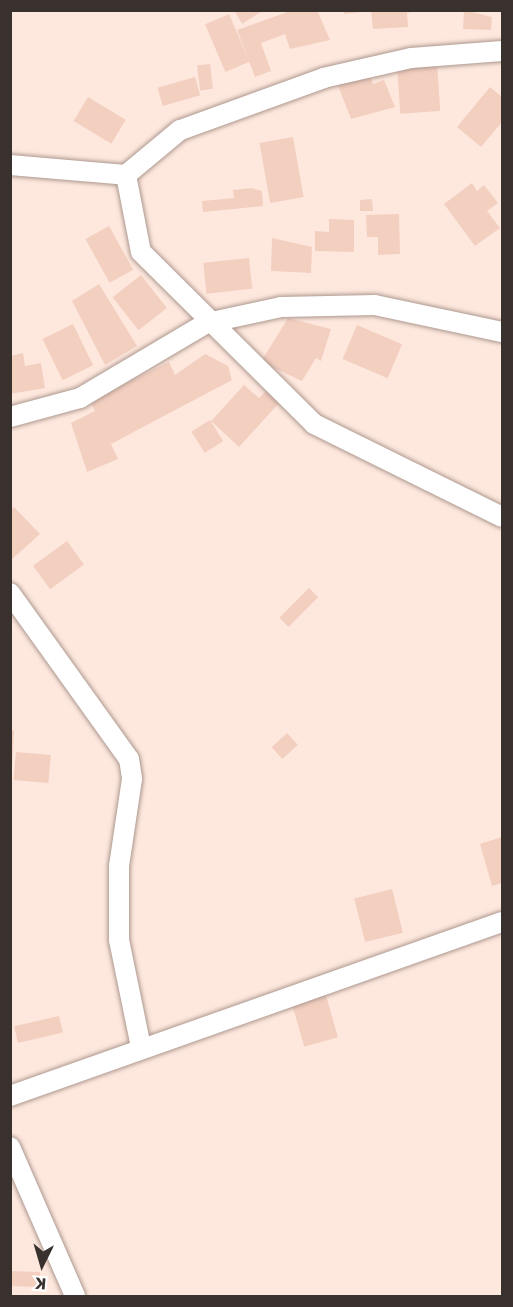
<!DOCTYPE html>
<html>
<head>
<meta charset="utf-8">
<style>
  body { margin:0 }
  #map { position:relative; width:513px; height:1307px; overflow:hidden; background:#fee8de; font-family:Poppins,sans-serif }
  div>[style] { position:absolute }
  .building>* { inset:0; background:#f3cfc0; transform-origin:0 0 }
  .roads { filter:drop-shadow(0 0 2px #ad988f) drop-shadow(0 0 2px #ad988f) }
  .street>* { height:20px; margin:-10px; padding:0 10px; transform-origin:10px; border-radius:10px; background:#fff }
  span { translate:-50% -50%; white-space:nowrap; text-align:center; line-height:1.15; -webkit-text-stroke:4.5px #fff; paint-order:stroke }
  .frame { position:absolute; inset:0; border:12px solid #39312d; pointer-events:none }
  .north { position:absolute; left:12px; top:1235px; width:60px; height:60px; -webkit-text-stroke:4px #fff; paint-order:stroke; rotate:185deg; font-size:16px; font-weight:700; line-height:24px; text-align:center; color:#39312d }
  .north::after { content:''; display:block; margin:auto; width:21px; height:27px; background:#39312d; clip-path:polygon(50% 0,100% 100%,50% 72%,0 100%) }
</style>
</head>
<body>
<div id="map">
  <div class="building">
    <div style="clip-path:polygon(234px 10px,264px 10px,242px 24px)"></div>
    <div style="clip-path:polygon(293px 10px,317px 10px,330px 40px,290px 49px,285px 34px,261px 43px,271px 71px,255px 77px,237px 30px)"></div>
    <div style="clip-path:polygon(344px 10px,361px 10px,361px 12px,344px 14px)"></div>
    <div style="clip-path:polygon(371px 10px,412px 10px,412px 12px,407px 13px,408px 27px,373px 29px)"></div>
    <div style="clip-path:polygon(464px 10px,492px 17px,491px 30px,463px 29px)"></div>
    <div style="left:229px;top:14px;width:52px;height:26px;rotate:67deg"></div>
    <div style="left:210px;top:64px;width:25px;height:13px;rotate:83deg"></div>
    <div style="left:437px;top:64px;width:47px;height:40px;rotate:86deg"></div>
    <div style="clip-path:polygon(368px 71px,373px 84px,384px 80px,395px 107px,351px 119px,337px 83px)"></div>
    <div style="left:195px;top:77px;width:19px;height:39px;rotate:74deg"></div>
    <div style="clip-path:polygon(490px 87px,502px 97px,502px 122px,481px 147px,457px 127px)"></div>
    <div style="left:88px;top:97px;width:44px;height:28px;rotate:31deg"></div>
    <div style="left:293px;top:137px;width:61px;height:34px;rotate:80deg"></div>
    <div style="clip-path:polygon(472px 183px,477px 191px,484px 185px,498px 203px,487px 211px,500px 228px,475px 246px,444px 204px)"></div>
    <div style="clip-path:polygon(251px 188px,262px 191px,263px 206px,203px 212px,202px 201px,234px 198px,233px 190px)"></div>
    <div style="clip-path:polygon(372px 199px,373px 211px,360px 211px,360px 200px)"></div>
    <div style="clip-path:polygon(399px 214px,400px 254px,378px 255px,378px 237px,367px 237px,366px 215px)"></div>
    <div style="clip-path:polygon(329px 219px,354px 220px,354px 252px,315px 251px,315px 231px,329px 232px)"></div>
    <div style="left:109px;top:226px;width:50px;height:27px;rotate:61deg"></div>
    <div style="clip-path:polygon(272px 238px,312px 247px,311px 273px,271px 271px)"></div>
    <div style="left:249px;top:258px;width:31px;height:46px;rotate:84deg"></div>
    <div style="left:141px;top:275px;width:42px;height:36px;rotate:52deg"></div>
    <div style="clip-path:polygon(99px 284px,137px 346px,105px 365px,72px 301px)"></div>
    <div style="clip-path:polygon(288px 318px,331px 329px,321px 361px,316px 358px,302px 381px,261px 362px)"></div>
    <div style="left:73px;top:324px;width:46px;height:34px;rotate:64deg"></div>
    <div style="left:357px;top:325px;width:49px;height:37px;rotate:23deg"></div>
    <div style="clip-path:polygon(23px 353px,25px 366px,41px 363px,45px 388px,10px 394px,10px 356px)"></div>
    <div style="clip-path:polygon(205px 354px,228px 366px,232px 380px,111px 444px,118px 459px,87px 472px,71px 423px,95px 411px,90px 401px,169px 362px,175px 375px)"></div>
    <div style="clip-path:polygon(244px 385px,259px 398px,266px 391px,279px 403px,239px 447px,211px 421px)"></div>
    <div style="left:210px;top:420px;width:25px;height:22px;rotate:58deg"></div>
    <div style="clip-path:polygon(14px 507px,40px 534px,10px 561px,10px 510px)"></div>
    <div style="left:67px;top:541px;width:29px;height:42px;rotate:54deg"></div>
    <div style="left:309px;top:588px;width:13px;height:42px;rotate:45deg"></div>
    <div style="clip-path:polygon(10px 730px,14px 731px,12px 767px,10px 767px)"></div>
    <div style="left:287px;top:733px;width:16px;height:21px;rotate:47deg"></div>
    <div style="left:16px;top:752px;width:35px;height:28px;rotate:5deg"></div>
    <div style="clip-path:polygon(502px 837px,502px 883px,492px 886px,480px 844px)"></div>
    <div style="left:392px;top:889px;width:45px;height:39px;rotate:76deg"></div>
    <div style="left:325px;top:992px;width:47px;height:35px;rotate:74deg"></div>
    <div style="left:59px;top:1016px;width:17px;height:46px;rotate:77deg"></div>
    <div style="left:10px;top:1271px;width:30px;height:15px;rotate:2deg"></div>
  </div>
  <div class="roads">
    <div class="street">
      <div style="left:502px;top:51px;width:91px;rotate:175.6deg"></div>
      <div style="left:411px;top:58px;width:89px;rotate:167.1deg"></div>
      <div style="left:324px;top:78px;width:153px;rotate:160.1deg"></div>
      <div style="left:180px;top:130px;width:70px;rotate:140.2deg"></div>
      <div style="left:126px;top:175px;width:78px;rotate:79deg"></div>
      <div style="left:141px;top:252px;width:244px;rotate:44.8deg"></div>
      <div style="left:314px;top:424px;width:210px;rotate:26.3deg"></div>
      <div style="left:10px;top:165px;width:116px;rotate:4.9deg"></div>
      <div style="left:10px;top:417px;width:73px;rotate:-15.2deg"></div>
      <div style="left:80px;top:398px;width:147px;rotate:-30.6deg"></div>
      <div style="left:207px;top:323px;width:76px;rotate:-12.2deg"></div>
      <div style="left:281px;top:307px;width:94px;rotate:-1.2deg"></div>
      <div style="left:375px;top:305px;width:130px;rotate:12deg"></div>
      <div style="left:10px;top:593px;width:204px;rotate:54.4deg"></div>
      <div style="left:129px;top:759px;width:20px;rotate:81deg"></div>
      <div style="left:132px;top:779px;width:88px;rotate:98.5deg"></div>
      <div style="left:119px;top:866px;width:74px;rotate:90deg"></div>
      <div style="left:119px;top:940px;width:109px;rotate:78.4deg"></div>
      <div style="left:10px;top:1096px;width:522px;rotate:-19.48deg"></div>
      <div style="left:10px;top:1147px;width:163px;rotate:66.4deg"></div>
    </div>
  </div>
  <div class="frame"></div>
  <div class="north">K</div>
</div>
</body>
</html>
